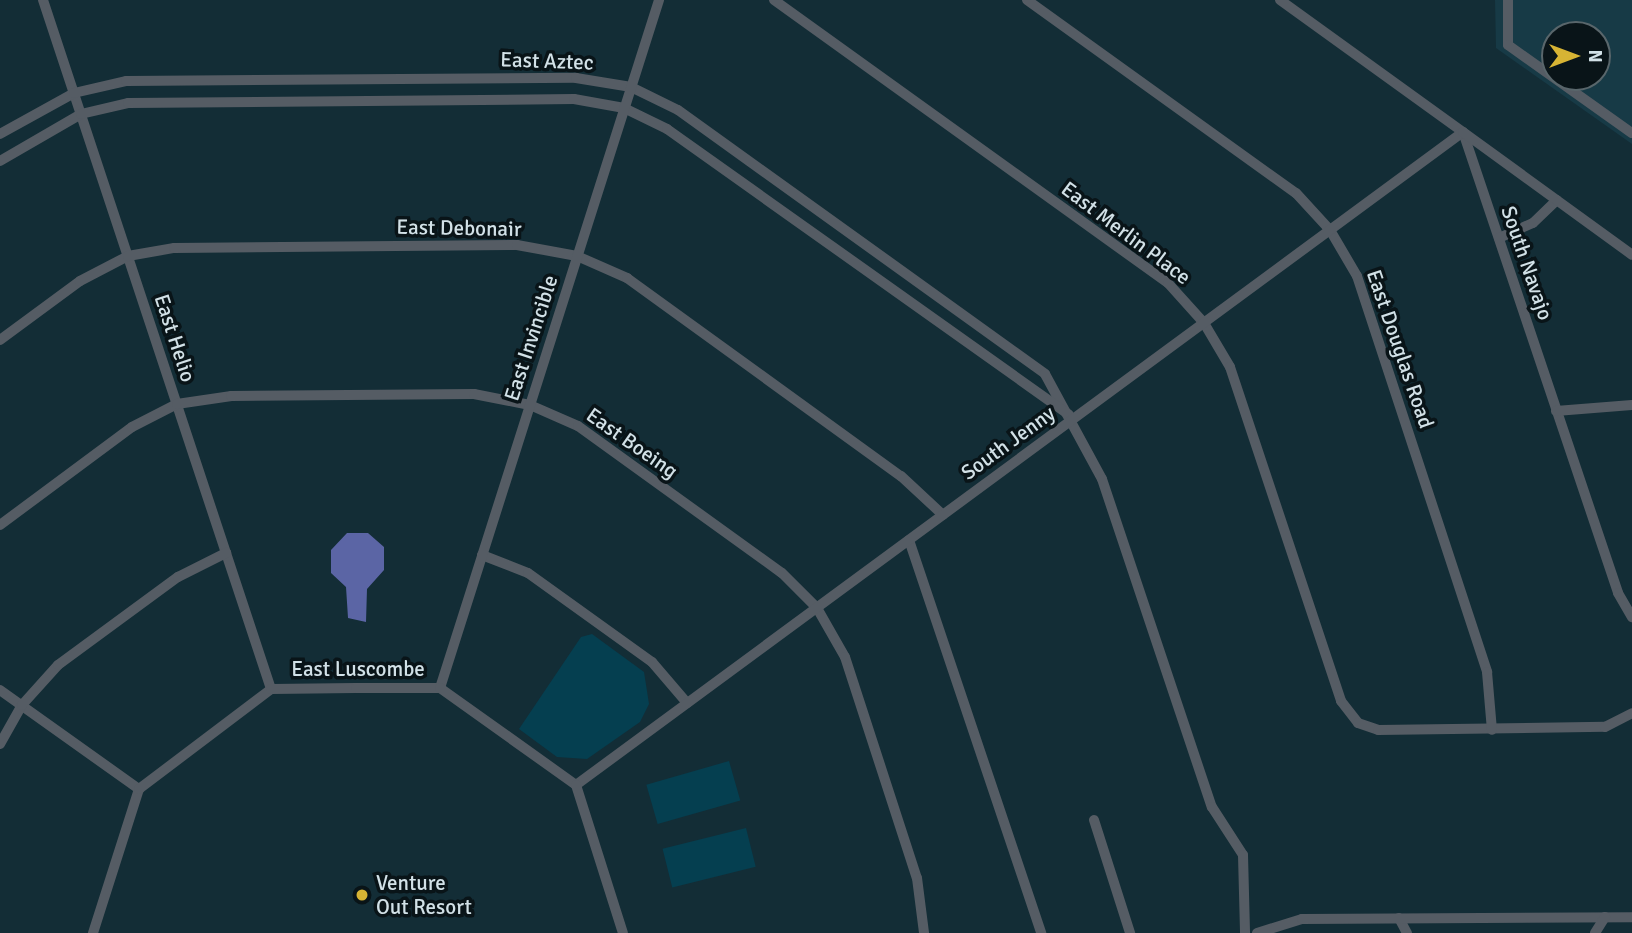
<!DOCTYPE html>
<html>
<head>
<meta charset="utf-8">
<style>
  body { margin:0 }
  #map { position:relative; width:1632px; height:933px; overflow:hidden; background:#132d36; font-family:Signika,sans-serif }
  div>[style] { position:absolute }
  .built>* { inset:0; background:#173a46 }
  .green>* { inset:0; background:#053f50; transform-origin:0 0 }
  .water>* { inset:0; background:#5b65a5 }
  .lane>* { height:10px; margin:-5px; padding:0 5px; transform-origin:5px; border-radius:5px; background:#555c64 }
  .dots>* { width:19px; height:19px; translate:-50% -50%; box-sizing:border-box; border:4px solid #091418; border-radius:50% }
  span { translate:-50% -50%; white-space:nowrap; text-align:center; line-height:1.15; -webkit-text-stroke:7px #091418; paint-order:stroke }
  .street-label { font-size:21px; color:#d2e1e7 }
  .poi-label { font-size:21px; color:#d2e1e7 }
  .left { translate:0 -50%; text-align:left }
  .north { position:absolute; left:1541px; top:21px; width:70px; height:70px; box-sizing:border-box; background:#091418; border:2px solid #59666b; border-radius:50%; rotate:90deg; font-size:19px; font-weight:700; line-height:28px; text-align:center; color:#d2e1e7 }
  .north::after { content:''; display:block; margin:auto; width:24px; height:32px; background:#d7b434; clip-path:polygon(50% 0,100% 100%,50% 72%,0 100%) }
</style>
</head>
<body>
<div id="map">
  <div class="built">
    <div style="clip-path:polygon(evenodd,1495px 0,1632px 0,1632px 144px,1496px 48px,1495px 0,1555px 35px,1597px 35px,1597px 77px,1555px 77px,1555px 35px)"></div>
  </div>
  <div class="green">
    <div style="clip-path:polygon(592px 634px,644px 672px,649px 704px,640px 722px,587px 759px,557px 757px,519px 729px,581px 637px)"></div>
    <div style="left:729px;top:761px;width:41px;height:86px;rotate:74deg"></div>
    <div style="left:746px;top:828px;width:40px;height:86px;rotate:76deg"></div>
  </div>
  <div class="water">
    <div style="clip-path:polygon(347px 533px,368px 533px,384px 547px,384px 570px,367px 589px,366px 622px,348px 618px,346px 587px,331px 573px,331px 550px)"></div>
  </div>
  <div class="lane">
    <div style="left:43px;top:0;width:726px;rotate:71.69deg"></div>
    <div style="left:774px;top:0;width:485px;rotate:35.7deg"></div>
    <div style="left:1168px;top:283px;width:54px;rotate:48deg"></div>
    <div style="left:1204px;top:323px;width:51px;rotate:59.4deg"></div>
    <div style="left:1230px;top:367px;width:352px;rotate:71.6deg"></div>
    <div style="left:1341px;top:701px;width:28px;rotate:52deg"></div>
    <div style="left:1358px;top:723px;width:21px;rotate:19deg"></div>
    <div style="left:1378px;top:730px;width:227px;rotate:-0.8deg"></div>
    <div style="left:1605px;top:727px;width:30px;rotate:-27deg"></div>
    <div style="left:1027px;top:0;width:331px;rotate:35.7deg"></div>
    <div style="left:1296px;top:193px;width:50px;rotate:47.4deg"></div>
    <div style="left:1330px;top:230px;width:53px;rotate:59.6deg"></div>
    <div style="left:1357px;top:276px;width:417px;rotate:71.8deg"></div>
    <div style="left:1487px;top:672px;width:58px;rotate:85.1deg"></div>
    <div style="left:1280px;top:0;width:226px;rotate:35.8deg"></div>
    <div style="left:1463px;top:132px;width:486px;rotate:71.4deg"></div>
    <div style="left:1618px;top:593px;width:28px;rotate:60deg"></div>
    <div style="left:1508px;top:0;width:45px;rotate:90deg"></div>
    <div style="left:1508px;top:45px;width:152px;rotate:35.4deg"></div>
    <div style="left:0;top:134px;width:85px;rotate:-29deg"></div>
    <div style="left:74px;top:93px;width:53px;rotate:-13deg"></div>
    <div style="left:126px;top:81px;width:450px;rotate:-0.4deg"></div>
    <div style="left:576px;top:78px;width:56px;rotate:9.3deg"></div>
    <div style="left:631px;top:87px;width:52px;rotate:26.1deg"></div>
    <div style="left:678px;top:110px;width:452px;rotate:35.7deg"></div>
    <div style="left:1045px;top:374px;width:119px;rotate:61.5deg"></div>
    <div style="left:1102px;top:479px;width:346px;rotate:71.5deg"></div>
    <div style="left:1212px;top:807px;width:57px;rotate:57.1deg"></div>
    <div style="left:1243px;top:855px;width:78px;rotate:88.5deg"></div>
    <div style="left:0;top:161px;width:94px;rotate:-30.1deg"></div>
    <div style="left:81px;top:114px;width:48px;rotate:-13.2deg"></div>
    <div style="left:128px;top:103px;width:446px;rotate:-0.5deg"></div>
    <div style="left:574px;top:99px;width:51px;rotate:10.2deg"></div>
    <div style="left:624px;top:108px;width:48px;rotate:26deg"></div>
    <div style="left:667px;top:129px;width:493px;rotate:35.4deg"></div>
    <div style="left:1499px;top:238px;width:37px;rotate:-24deg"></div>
    <div style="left:1533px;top:223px;width:33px;rotate:-44deg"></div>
    <div style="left:0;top:340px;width:99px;rotate:-36.4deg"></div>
    <div style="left:80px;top:281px;width:54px;rotate:-27.5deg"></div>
    <div style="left:128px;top:256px;width:47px;rotate:-9.9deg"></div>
    <div style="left:174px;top:248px;width:343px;rotate:-0.5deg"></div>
    <div style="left:517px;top:245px;width:61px;rotate:10.4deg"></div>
    <div style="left:577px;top:256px;width:55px;rotate:23.7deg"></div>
    <div style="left:627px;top:278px;width:338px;rotate:35.9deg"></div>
    <div style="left:901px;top:476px;width:57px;rotate:42.9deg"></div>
    <div style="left:1556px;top:411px;width:76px;rotate:-4.5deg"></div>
    <div style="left:0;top:525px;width:164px;rotate:-36.6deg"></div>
    <div style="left:132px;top:427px;width:51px;rotate:-27.1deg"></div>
    <div style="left:177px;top:404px;width:55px;rotate:-8.4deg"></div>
    <div style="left:231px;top:396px;width:243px;rotate:-0.5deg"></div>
    <div style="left:474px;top:394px;width:57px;rotate:11.1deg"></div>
    <div style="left:530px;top:405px;width:52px;rotate:23.6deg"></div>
    <div style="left:578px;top:426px;width:251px;rotate:35.8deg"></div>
    <div style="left:782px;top:573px;width:49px;rotate:45deg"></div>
    <div style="left:817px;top:608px;width:56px;rotate:60.3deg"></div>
    <div style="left:845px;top:657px;width:232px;rotate:72deg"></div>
    <div style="left:917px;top:878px;width:55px;rotate:82.7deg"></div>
    <div style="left:909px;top:540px;width:415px;rotate:71.4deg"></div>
    <div style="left:482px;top:555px;width:49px;rotate:21.4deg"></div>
    <div style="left:528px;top:573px;width:153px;rotate:35.7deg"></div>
    <div style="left:652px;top:662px;width:54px;rotate:49.5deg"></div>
    <div style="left:440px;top:688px;width:722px;rotate:-72.34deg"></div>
    <div style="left:0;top:690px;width:171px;rotate:35.5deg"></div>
    <div style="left:0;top:744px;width:45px;rotate:-60.6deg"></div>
    <div style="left:22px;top:705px;width:54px;rotate:-48deg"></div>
    <div style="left:58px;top:665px;width:149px;rotate:-36.3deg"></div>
    <div style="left:178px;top:577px;width:54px;rotate:-26.6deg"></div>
    <div style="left:576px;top:785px;width:1101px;rotate:-36.36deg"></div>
    <div style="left:1463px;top:132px;width:209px;rotate:36deg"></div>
    <div style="left:1094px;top:820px;width:119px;rotate:72.3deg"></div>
    <div style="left:1399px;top:918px;width:17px;rotate:62deg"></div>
    <div style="left:93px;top:933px;width:151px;rotate:-72.3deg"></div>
    <div style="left:139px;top:789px;width:166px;rotate:-37.1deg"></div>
    <div style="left:271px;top:689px;width:85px;rotate:-0.7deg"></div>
    <div style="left:356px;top:688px;width:84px"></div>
    <div style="left:440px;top:688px;width:167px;rotate:35.5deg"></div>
    <div style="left:576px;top:785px;width:155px;rotate:72.4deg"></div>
    <div style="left:1257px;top:933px;width:47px;rotate:-17.3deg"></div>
    <div style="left:1302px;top:919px;width:330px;rotate:-0.3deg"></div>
    <div style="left:1595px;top:933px;width:19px;rotate:-58deg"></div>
  </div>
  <div class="dots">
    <div style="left:362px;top:895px;background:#d7b434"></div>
  </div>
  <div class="street-label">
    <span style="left:547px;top:61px;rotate:2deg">East Aztec</span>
    <span style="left:459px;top:228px;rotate:1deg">East Debonair</span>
    <span style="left:1126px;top:233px;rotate:37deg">East Merlin Place</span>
    <span style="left:1527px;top:263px;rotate:71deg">South Navajo</span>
    <span style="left:175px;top:338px;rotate:72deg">East Helio</span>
    <span style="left:531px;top:338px;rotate:-72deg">East Invincible</span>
    <span style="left:1400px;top:349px;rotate:71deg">East Douglas Road</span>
    <span style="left:632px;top:443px;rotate:35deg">East Boeing</span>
    <span style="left:1008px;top:443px;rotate:-36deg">South Jenny</span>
    <span style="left:358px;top:669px">East Luscombe</span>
  </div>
  <div class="poi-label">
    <span class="left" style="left:376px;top:895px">Venture<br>Out Resort</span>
  </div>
  <div class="north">N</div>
</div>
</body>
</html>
